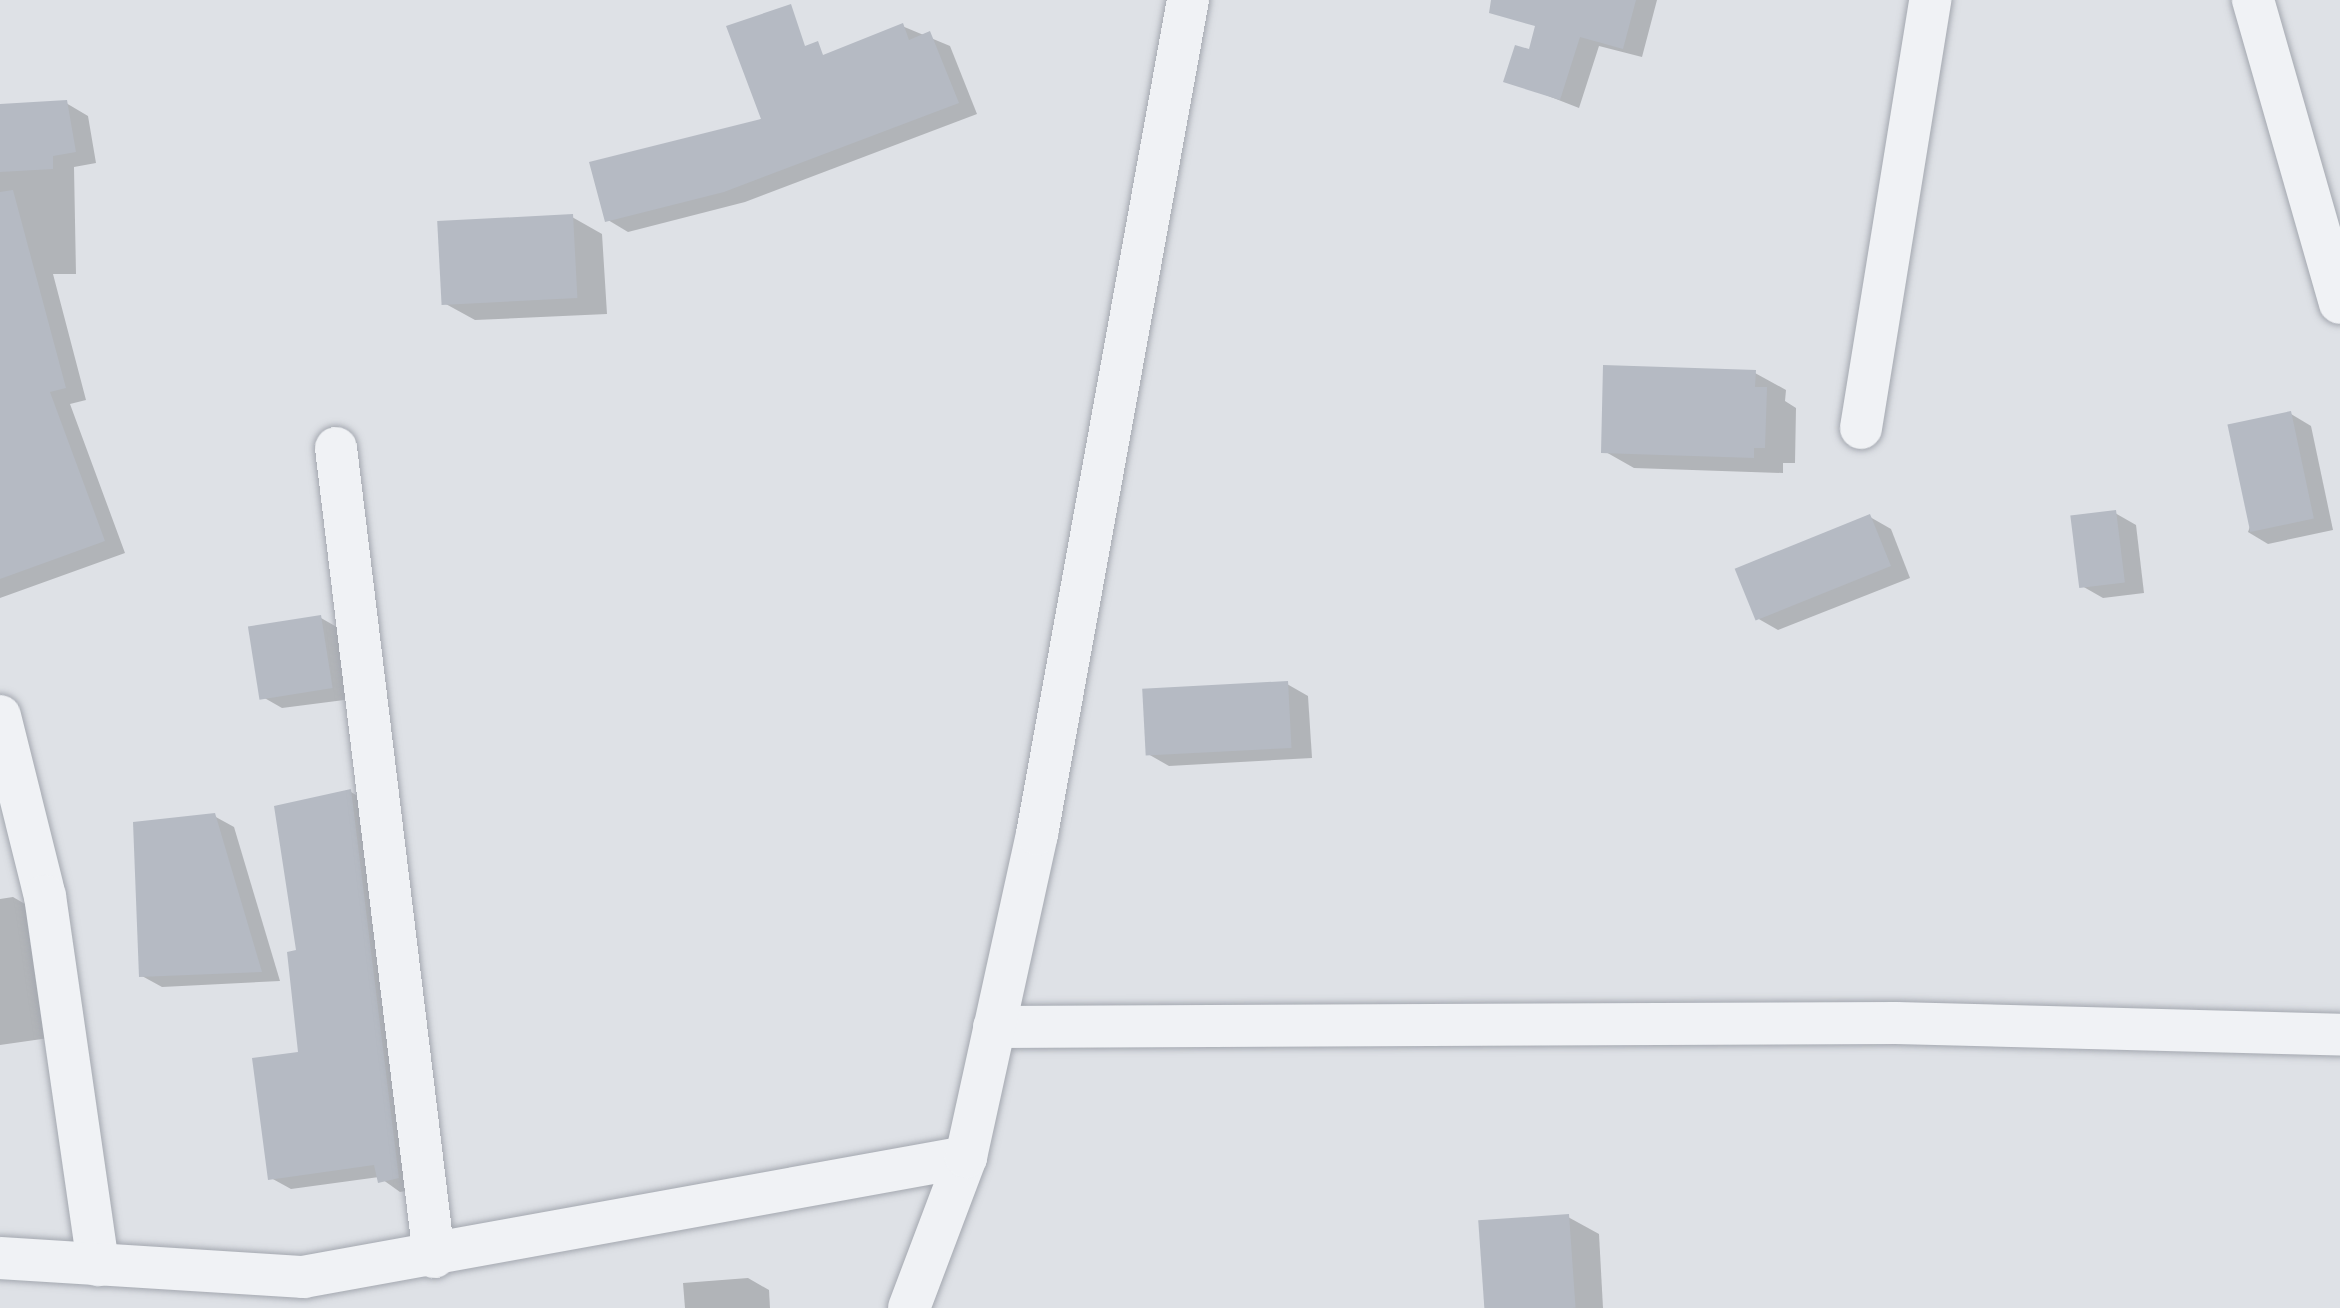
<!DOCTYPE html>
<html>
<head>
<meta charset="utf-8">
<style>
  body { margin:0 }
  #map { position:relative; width:2340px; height:1308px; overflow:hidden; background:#dee1e6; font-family:Figtree,sans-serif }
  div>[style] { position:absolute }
  .shadow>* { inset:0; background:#0003 }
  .building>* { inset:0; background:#b5bac3; transform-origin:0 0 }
  .roads { filter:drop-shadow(0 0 3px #a4a8b0) drop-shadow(0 0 3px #a4a8b0) }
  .street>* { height:42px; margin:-21px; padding:0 21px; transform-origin:21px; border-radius:21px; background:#f0f2f5 }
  span { translate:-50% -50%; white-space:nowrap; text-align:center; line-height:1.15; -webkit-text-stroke:12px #edf0f4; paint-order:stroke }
</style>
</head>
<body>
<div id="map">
  <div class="shadow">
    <div style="clip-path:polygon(1545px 0,1657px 0,1642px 57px,1599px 46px,1579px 108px,1507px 80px,1531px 53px)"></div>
    <div style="clip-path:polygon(902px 26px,950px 46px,977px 114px,745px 202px,628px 232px,608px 220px)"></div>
    <div style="clip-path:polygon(66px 103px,88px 116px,96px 163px,74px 167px,76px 274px,53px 274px,86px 400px,70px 404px,125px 553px,0 598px,0 107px)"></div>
    <div style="clip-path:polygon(572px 217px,602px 234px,607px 314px,475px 320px,444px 303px)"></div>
    <div style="clip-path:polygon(1755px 373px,1786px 390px,1785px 401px,1796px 408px,1795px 463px,1783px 463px,1783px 473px,1634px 468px,1604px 451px)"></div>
    <div style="clip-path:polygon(2291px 414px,2311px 426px,2333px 530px,2268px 544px,2248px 532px)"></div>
    <div style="clip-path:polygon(2115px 513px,2136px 525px,2144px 593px,2103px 598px,2082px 586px)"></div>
    <div style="clip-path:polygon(1870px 517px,1891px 529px,1910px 578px,1778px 630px,1757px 618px)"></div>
    <div style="clip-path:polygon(321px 618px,342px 630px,352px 699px,282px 708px,261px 696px)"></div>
    <div style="clip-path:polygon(1287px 684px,1308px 696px,1312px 758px,1169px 766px,1148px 754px)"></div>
    <div style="clip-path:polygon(351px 792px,371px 804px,418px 1189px,400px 1192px,379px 1177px,291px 1189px,271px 1178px,301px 1055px,299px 952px)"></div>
    <div style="clip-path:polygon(214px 816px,234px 827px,280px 981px,162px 987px,142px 976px)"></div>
    <div style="clip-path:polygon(13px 897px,42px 914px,63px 1036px,0 1045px,0 899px)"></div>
    <div style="clip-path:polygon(1568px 1217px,1599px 1234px,1603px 1308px,1486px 1308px)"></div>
    <div style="clip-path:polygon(748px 1278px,769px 1290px,770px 1308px,685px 1308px,683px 1283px)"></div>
  </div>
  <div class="building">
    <div style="clip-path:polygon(1491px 0,1636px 0,1623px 49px,1580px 37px,1560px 100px,1503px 82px,1515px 45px,1529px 49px,1535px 26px,1489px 13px)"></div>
    <div style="clip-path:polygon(791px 4px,805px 46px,818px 41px,823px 55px,903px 23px,909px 40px,930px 31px,959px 103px,724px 192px,605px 222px,589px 162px,761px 119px,726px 26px)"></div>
    <div style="clip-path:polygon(67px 100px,76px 152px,53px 156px,53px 169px,0 172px,0 104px)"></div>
    <div style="clip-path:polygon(13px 190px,66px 388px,50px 392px,105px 541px,0 579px,0 192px)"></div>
    <div style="left:573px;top:214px;width:84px;height:136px;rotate:87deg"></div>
    <div style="clip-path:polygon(1603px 365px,1756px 370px,1755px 387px,1767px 387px,1765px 448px,1754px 448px,1754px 458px,1601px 453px)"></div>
    <div style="left:2291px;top:411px;width:110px;height:65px;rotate:78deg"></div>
    <div style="left:2116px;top:510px;width:73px;height:46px;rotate:83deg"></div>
    <div style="left:1870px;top:514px;width:56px;height:146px;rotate:68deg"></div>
    <div style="left:321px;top:615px;width:74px;height:74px;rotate:81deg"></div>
    <div style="left:1288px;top:681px;width:67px;height:146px;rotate:87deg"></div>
    <div style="clip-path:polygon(351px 789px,399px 1178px,378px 1183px,374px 1165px,268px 1180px,252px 1058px,298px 1052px,287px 952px,296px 950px,274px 806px)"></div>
    <div style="clip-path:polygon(215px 813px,262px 972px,139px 977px,133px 822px)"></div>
    <div style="left:1569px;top:1214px;width:94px;height:91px;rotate:86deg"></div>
  </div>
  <div class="roads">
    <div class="street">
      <div style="left:2253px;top:0;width:315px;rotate:74deg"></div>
      <div style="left:1861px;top:428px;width:434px;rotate:-80.8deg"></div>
      <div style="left:336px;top:448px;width:815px;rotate:83.09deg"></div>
      <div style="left:0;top:716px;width:186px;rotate:76deg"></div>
      <div style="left:45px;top:896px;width:373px;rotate:81.8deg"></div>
      <div style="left:994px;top:1027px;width:902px;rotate:-0.25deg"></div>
      <div style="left:1896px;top:1023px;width:444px;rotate:1.5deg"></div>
      <div style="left:0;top:1258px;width:304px;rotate:3.6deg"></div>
      <div style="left:303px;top:1277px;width:674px;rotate:-10.26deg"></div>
      <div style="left:909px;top:1308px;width:161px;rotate:-69.3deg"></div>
      <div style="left:966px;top:1157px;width:331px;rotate:-77.6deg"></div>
      <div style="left:1037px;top:834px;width:848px;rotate:-79.74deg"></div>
    </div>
  </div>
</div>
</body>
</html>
